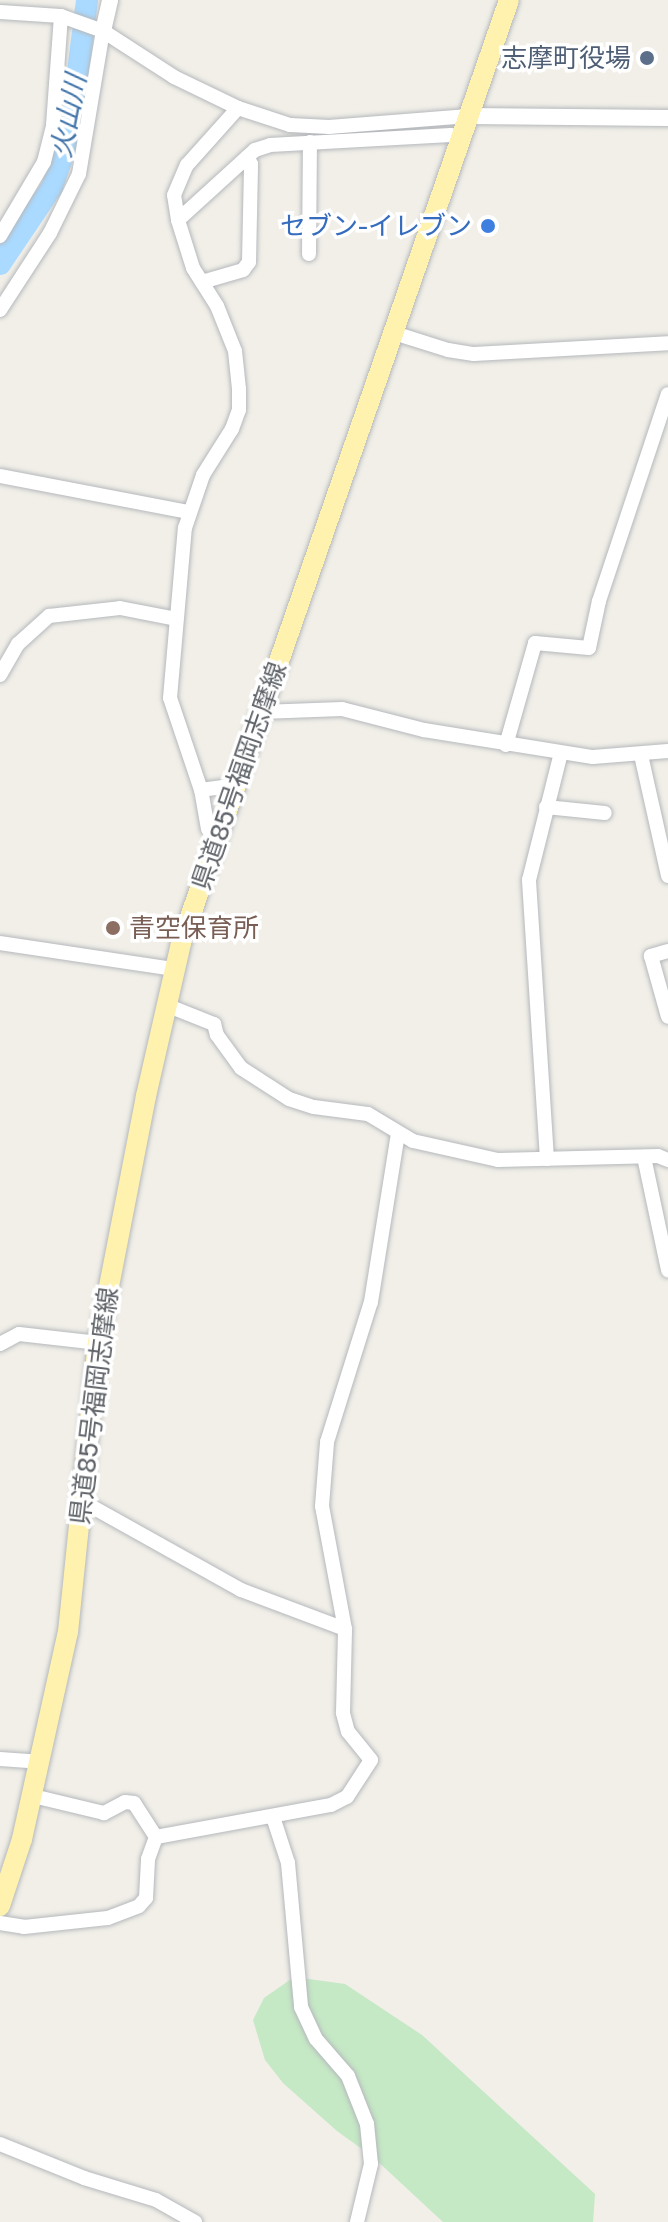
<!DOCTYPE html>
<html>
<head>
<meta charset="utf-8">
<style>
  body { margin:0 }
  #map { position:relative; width:668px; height:2222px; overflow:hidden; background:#f1efe8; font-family:"Golos Text","Noto Sans JP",sans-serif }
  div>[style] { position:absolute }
  .green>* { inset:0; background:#c5e8c5 }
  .river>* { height:22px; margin:-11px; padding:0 11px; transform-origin:11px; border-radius:11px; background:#aadaff }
  .roads { filter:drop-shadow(0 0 2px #b5b8bc) drop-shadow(0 0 2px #b5b8bc) }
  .minor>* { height:14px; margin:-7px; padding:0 7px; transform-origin:7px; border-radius:7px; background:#fff }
  .tertiary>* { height:16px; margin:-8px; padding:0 8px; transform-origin:8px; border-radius:8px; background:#fff }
  .primary>* { height:20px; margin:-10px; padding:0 10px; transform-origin:10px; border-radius:10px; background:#fff2af }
  .dots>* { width:22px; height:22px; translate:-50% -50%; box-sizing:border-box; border:4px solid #fff; border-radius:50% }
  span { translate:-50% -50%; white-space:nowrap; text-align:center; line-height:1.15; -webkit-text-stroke:7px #fff; paint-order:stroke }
  .service-label { font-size:26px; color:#4e5e75 }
  .right { translate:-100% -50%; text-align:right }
  .shop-label { font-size:26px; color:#366cbe }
  .street-label { font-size:26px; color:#5f6368 }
  .education-label { font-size:26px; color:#785e54 }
  .left { translate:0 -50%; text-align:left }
  .water-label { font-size:28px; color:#4174aa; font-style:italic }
</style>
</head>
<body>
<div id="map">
  <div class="green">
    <div style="clip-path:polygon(294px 1977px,345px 1984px,422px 2035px,595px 2194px,593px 2222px,443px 2222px,373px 2157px,337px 2131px,283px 2083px,265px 2060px,253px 2020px,264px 1998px)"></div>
  </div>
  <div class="river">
    <div style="left:0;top:264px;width:93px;rotate:-56deg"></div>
    <div style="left:52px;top:187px;width:55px;rotate:-70.9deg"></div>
    <div style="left:70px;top:135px;width:136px;rotate:-82.8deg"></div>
  </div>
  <div class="roads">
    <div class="minor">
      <div style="left:0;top:12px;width:61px;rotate:3.8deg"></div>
      <div style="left:178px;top:220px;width:104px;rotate:-42.3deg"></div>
      <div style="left:255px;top:150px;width:16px;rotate:-18deg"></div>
      <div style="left:270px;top:145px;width:181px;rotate:-3.2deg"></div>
      <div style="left:451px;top:135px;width:10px;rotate:24deg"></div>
      <div style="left:0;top:236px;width:86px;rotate:-59.3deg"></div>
      <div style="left:44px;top:162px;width:38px;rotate:-76deg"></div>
      <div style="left:53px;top:125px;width:109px;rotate:-85.8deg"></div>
      <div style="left:61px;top:16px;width:45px;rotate:19.7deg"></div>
      <div style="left:103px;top:31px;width:85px;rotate:32.9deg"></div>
      <div style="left:174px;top:77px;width:71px;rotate:25.8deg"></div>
      <div style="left:238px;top:108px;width:55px;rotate:18.1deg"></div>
      <div style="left:290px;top:125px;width:39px;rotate:3deg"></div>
      <div style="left:329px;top:127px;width:140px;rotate:-4.5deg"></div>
      <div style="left:309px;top:254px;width:112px;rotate:-89.5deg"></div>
      <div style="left:202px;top:282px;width:43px;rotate:-16.3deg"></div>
      <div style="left:243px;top:270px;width:10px;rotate:-53deg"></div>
      <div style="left:249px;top:262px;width:98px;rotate:-88.8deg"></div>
      <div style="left:251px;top:164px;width:8px;rotate:-120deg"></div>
      <div style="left:0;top:310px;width:92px;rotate:-57deg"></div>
      <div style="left:50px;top:233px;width:66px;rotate:-63.8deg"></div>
      <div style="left:79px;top:174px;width:145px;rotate:-80.5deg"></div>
      <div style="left:394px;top:333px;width:57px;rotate:17.5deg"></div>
      <div style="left:448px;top:350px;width:26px;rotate:9deg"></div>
      <div style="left:474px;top:354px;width:194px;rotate:-3.2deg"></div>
      <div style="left:0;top:476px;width:192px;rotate:10.8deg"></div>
      <div style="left:0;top:675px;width:36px;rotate:-60deg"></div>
      <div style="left:18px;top:644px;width:42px;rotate:-42.1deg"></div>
      <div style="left:49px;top:616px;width:71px;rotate:-6.4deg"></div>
      <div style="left:120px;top:608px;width:57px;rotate:11.1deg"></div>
      <div style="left:261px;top:712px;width:81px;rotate:-2.1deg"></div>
      <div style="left:342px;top:709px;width:85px;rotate:14.4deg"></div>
      <div style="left:424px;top:730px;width:171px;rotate:9.1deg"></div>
      <div style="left:593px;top:757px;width:75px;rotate:-4.6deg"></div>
      <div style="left:506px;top:745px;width:106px;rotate:-74.1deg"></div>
      <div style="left:535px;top:643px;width:54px;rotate:5.3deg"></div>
      <div style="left:589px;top:648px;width:48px;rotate:-78deg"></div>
      <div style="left:599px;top:601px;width:218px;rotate:-71.6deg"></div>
      <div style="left:641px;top:755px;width:124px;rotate:77.4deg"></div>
      <div style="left:201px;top:790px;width:35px;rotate:-8deg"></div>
      <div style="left:546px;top:807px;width:59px;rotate:5.8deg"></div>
      <div style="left:219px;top:832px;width:11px;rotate:-165deg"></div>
      <div style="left:208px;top:829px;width:40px;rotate:-100deg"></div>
      <div style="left:201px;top:790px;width:97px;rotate:-108.6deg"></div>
      <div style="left:170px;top:698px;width:171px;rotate:-85deg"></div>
      <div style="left:185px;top:528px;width:56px;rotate:-71.2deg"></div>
      <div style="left:203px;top:475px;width:54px;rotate:-57.8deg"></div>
      <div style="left:232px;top:429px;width:20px;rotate:-70deg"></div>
      <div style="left:239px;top:410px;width:21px;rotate:-90deg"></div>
      <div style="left:239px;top:389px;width:38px;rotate:-96deg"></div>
      <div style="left:235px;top:351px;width:48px;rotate:-111.8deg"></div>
      <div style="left:217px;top:306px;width:45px;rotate:-122.3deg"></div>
      <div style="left:193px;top:268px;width:50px;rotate:-107.4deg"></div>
      <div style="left:178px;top:220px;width:25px;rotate:-99deg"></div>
      <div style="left:174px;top:195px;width:33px;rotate:-67deg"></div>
      <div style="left:187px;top:165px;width:76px;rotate:-48.2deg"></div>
      <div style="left:0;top:943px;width:176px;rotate:8.5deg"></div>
      <div style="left:668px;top:951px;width:18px;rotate:164deg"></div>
      <div style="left:651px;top:956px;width:63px;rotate:74.4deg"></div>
      <div style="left:166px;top:1005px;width:52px;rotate:21.6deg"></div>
      <div style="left:214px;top:1024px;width:11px;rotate:75deg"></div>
      <div style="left:217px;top:1035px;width:41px;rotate:54deg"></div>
      <div style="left:241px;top:1068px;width:57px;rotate:32.9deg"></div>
      <div style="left:289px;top:1099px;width:26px;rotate:18deg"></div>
      <div style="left:314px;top:1107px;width:54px;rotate:7.4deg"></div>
      <div style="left:368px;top:1114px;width:52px;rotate:31deg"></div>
      <div style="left:413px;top:1141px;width:87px;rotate:12.6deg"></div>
      <div style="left:498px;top:1160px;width:160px;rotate:-1.4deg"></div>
      <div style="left:658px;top:1156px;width:11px;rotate:22deg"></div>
      <div style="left:644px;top:1157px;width:116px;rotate:78deg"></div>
      <div style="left:547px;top:1159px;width:280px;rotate:-93.7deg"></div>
      <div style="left:529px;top:880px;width:131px;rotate:-75.9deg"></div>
      <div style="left:0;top:1344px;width:21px;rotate:-28deg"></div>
      <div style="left:19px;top:1334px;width:80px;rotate:6.5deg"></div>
      <div style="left:80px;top:1500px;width:184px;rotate:29.2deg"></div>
      <div style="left:241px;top:1590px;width:111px;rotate:20.6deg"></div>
      <div style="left:0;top:1759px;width:39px;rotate:4deg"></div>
      <div style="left:273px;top:1817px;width:48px;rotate:71.9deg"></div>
      <div style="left:288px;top:1863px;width:145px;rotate:84.8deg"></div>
      <div style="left:301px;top:2007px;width:35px;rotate:65deg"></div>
      <div style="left:316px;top:2039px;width:49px;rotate:49.1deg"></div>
      <div style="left:348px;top:2076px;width:52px;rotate:68.4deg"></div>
      <div style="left:367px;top:2124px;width:40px;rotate:84.3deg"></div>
      <div style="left:371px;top:2164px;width:60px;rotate:103.6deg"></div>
      <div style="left:156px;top:1837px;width:178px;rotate:-10.4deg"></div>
      <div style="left:331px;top:1805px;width:18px;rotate:-27deg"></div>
      <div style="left:347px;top:1797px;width:44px;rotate:-57deg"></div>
      <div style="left:371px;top:1760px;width:36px;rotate:-129deg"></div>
      <div style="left:348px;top:1732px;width:20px;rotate:-105deg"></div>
      <div style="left:343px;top:1713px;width:84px;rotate:-88.6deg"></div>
      <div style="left:345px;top:1629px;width:125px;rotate:-100.6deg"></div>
      <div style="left:322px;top:1506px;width:64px;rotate:-85.5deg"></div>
      <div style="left:327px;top:1442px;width:147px;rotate:-72.6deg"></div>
      <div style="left:371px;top:1302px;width:170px;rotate:-80.9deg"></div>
      <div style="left:0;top:1923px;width:24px;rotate:9deg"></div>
      <div style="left:24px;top:1927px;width:84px;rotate:-6.1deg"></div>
      <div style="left:108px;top:1918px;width:33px;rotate:-21deg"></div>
      <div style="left:139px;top:1906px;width:11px;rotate:-49deg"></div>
      <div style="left:146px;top:1898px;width:39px;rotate:-87deg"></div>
      <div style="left:148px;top:1859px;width:23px;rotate:-70deg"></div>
      <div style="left:156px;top:1837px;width:40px;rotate:-122.9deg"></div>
      <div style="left:134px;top:1803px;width:9px;rotate:-174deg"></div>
      <div style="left:125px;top:1802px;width:24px;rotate:152deg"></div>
      <div style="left:104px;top:1813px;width:73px;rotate:-166.5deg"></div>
      <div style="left:0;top:2144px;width:91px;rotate:22deg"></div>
      <div style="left:84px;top:2178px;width:75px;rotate:17deg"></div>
      <div style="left:156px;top:2200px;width:45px;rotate:29.4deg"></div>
    </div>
    <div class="tertiary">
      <div style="left:103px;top:31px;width:32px;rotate:-77deg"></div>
      <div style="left:469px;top:116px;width:199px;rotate:0.6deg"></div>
    </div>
    <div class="primary">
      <div style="left:0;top:1906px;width:71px;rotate:-71.8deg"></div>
      <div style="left:22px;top:1839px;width:212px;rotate:-77.5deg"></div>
      <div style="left:68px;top:1632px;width:291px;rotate:-84.1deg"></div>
      <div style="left:98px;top:1343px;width:252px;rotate:-79deg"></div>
      <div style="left:146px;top:1096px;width:157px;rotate:-77.1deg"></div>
      <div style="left:181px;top:943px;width:998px;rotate:-70.82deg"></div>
    </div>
  </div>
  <div class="dots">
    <div style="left:647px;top:58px;background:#5c6f8a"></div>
    <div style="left:488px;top:226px;background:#3f7fe0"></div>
    <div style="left:113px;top:928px;background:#8d6e63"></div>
  </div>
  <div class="service-label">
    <span class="right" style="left:631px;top:58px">志摩町役場</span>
  </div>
  <div class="shop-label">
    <span class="right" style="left:472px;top:226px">セブン-イレブン</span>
  </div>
  <div class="street-label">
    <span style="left:239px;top:776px;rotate:-71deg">県道85号福岡志摩線</span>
    <span style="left:94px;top:1406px;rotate:-83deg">県道85号福岡志摩線</span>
  </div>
  <div class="education-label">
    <span class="left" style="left:129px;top:928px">青空保育所</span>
  </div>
  <div class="water-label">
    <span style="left:68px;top:116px;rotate:-79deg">火山川</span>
  </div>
</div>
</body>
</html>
